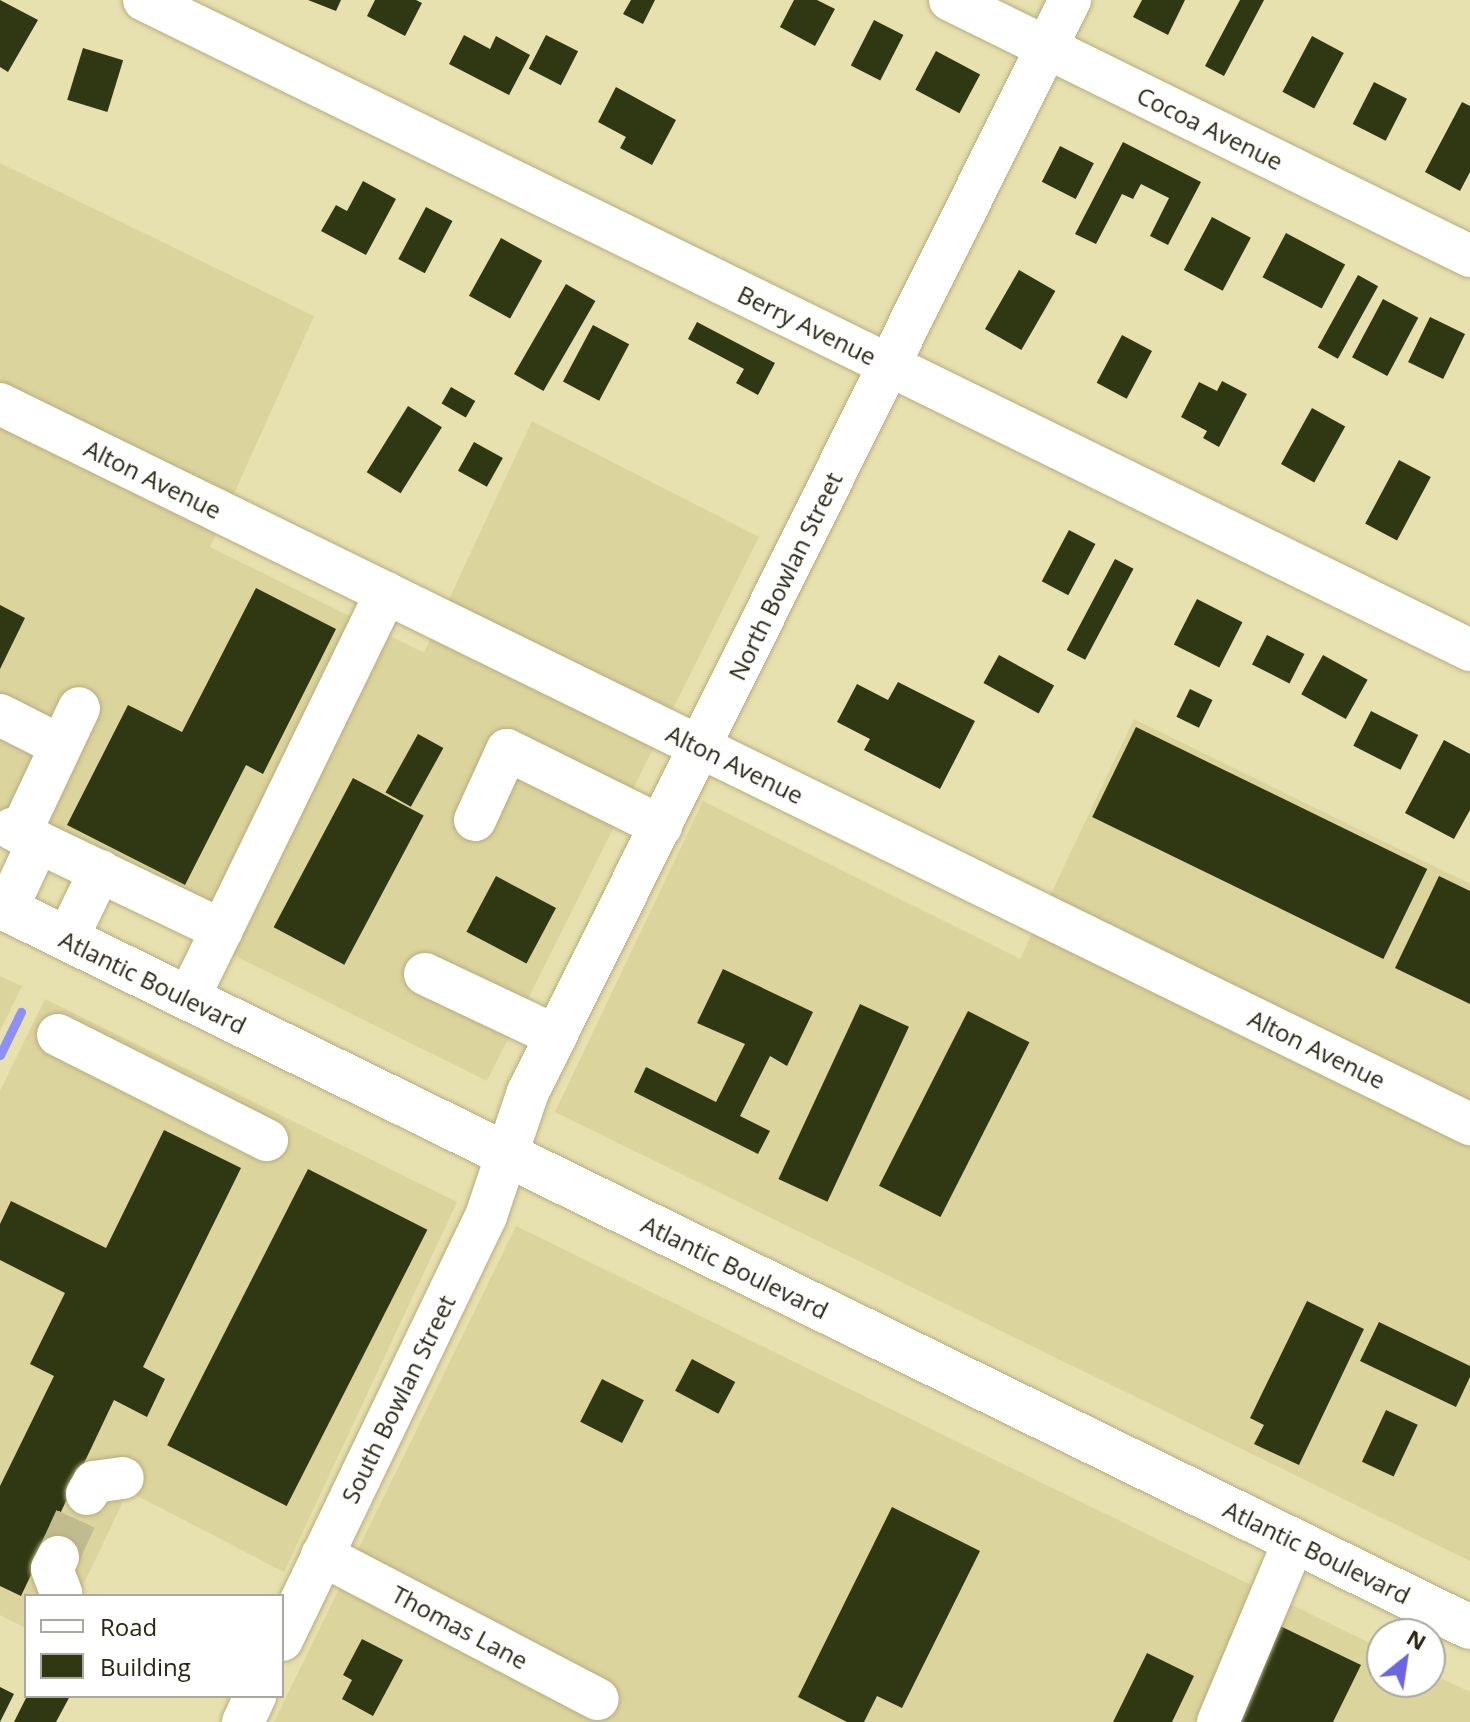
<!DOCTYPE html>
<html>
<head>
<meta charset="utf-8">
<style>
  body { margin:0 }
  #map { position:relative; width:1470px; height:1722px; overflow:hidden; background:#e7e0af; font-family:"Open Sans",sans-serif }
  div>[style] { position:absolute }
  .built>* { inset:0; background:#dcd49d }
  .stream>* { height:9px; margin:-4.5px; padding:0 4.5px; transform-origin:4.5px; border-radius:4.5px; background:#8e90f4 }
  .building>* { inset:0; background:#2f3813; transform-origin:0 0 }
  .minor-tunnel>* { height:42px; margin-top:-21px; transform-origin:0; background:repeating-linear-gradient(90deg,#c1bb90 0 42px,transparent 0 63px) }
  .roads { filter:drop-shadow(0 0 2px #b4ad7e) drop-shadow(0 0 2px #b4ad7e) }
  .minor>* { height:42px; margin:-21px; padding:0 21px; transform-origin:21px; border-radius:21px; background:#fff }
  .major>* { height:44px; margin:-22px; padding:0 22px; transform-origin:22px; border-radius:22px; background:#fff }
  span { translate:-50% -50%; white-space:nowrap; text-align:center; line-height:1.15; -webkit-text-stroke:8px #fff; paint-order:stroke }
  .street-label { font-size:24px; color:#2a2714 }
  .legend { position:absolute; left:24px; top:1594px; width:260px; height:104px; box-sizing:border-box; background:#fff; border:2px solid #aaa9a1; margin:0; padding:10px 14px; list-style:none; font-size:24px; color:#2a2714 }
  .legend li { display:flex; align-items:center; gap:16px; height:40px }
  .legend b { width:40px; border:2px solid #aaa9a1 }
  .north { position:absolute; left:1366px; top:1618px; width:80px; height:80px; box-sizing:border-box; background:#fff; border:2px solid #aaa9a1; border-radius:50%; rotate:30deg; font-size:22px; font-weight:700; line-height:32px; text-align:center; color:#2a2714 }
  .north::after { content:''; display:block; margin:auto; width:28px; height:36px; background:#6b66e0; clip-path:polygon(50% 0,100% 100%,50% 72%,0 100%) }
</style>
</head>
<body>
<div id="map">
  <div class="built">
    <div style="clip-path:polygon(0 163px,314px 316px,210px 547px,424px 653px,532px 421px,759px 537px,487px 1081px,0 839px)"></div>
    <div style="clip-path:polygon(1134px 719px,1470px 884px,1470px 1561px,555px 1112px,703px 801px,1020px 959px)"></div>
    <div style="clip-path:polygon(0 976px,22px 986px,0 1031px)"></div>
    <div style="clip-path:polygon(45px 999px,457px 1202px,284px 1572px,128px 1491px,78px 1596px,26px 1596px,26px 1628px,0 1615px,0 1091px)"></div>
    <div style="clip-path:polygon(516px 1226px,1382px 1649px,1382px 1682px,1430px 1682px,1430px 1673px,1470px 1692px,1470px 1722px,274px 1722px)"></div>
  </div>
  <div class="stream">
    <div style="left:0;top:1055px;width:48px;rotate:-64deg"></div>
  </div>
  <div class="building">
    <div style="clip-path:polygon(0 0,38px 20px,8px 72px,0 67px)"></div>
    <div style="clip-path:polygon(308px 0,341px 0,336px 11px)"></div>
    <div style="clip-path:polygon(375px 0,416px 0,422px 3px,405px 36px,367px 16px)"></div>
    <div style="clip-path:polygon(631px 0,655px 0,643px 24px,623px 14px)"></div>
    <div style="clip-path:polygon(794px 0,817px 0,835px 9px,815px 46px,780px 27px)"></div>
    <div style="clip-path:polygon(1142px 0,1185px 0,1168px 35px,1133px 17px)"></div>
    <div style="clip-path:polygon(1240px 0,1264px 0,1224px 76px,1205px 66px)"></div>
    <div style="left:874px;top:20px;width:33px;height:51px;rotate:27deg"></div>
    <div style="clip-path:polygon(464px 35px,490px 49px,496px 36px,530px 55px,509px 95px,449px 64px)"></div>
    <div style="left:546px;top:35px;width:36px;height:38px;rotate:27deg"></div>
    <div style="left:1312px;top:36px;width:36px;height:63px;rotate:28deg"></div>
    <div style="left:83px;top:48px;width:42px;height:54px;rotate:17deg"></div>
    <div style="left:936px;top:51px;width:50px;height:44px;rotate:28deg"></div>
    <div style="left:1374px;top:82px;width:37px;height:47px;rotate:27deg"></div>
    <div style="clip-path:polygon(616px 87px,676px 120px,652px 165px,620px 148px,626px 137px,598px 122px)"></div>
    <div style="clip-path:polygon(1462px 102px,1470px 106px,1470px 172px,1460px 191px,1425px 172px)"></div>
    <div style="clip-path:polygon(1123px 142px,1201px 182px,1168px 245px,1150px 236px,1169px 198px,1141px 184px,1133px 199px,1122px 194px,1096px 244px,1075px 234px)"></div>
    <div style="left:1060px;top:146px;width:38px;height:40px;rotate:27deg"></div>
    <div style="clip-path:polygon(363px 181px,396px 199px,366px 255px,321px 231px,336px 205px,347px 211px)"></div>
    <div style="left:426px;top:207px;width:30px;height:59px;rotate:28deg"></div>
    <div style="left:1212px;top:217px;width:44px;height:60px;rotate:28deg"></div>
    <div style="left:1286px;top:233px;width:67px;height:50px;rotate:28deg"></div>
    <div style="left:501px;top:238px;width:47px;height:66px;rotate:29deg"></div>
    <div style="left:1019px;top:270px;width:42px;height:68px;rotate:30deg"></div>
    <div style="left:1358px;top:275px;width:23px;height:83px;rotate:29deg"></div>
    <div style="left:566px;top:284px;width:34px;height:104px;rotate:30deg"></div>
    <div style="left:1383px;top:299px;width:40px;height:66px;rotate:28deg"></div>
    <div style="left:1430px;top:317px;width:39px;height:50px;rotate:26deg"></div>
    <div style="clip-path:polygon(697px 322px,775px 363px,758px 395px,736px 383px,744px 369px,688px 339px)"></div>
    <div style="left:593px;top:325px;width:41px;height:64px;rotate:28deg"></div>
    <div style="left:1122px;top:335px;width:34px;height:54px;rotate:28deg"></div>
    <div style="clip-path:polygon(1222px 381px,1247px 394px,1219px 447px,1203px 438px,1207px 431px,1181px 417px,1199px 382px,1217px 391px)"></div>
    <div style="left:451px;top:387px;width:28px;height:19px;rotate:30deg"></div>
    <div style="left:408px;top:406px;width:40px;height:78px;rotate:32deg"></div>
    <div style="left:1312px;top:408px;width:38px;height:64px;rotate:29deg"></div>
    <div style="left:474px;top:442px;width:33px;height:33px;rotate:29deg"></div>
    <div style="left:1399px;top:460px;width:36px;height:72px;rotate:28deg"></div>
    <div style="left:1069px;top:530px;width:30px;height:58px;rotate:28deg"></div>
    <div style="left:1115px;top:559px;width:21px;height:103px;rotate:28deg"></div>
    <div style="clip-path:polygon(256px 588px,336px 629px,263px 774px,246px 765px,185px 885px,67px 825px,128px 705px,182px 732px)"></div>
    <div style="left:1197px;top:599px;width:51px;height:51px;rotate:27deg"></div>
    <div style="clip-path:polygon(0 605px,25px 618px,0 669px)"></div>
    <div style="left:1267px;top:635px;width:42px;height:33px;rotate:27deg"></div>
    <div style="left:999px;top:655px;width:63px;height:32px;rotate:29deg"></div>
    <div style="left:1323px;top:655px;width:51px;height:45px;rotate:29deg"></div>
    <div style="clip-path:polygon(898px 682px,975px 721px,940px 789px,864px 750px,870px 739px,837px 722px,857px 684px,888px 700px)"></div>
    <div style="left:1190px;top:689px;width:25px;height:31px;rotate:26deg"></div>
    <div style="left:1371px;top:711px;width:53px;height:39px;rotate:27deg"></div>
    <div style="left:1136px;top:727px;width:324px;height:100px;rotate:26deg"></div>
    <div style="left:418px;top:734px;width:29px;height:67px;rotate:29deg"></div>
    <div style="clip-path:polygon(1444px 740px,1470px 754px,1470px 810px,1454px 839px,1405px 813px)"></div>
    <div style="left:353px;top:778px;width:80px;height:169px;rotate:28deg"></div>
    <div style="left:496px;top:876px;width:68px;height:63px;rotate:28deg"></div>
    <div style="clip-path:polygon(1439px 876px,1470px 891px,1470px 1004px,1395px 968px)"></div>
    <div style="clip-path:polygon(723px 969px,813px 1012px,787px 1066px,770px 1056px,740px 1116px,770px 1131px,758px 1154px,634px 1092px,646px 1067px,716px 1102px,745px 1044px,697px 1023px)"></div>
    <div style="left:860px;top:1004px;width:54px;height:193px;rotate:25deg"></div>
    <div style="left:968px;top:1011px;width:69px;height:196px;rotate:27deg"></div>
    <div style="clip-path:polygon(164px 1130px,241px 1168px,143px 1367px,165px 1379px,147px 1417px,114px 1400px,21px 1596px,0 1586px,0 1486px,54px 1376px,30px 1364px,65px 1293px,0 1260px,0 1224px,11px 1201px,106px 1248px)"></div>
    <div style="left:308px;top:1169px;width:134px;height:310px;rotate:27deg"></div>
    <div style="clip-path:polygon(1307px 1301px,1364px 1329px,1299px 1465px,1254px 1444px,1264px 1425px,1250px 1418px)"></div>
    <div style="clip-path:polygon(1379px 1322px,1470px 1366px,1470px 1377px,1456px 1407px,1360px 1361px)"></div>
    <div style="left:692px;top:1359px;width:49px;height:36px;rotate:28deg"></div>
    <div style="left:602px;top:1379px;width:47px;height:48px;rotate:27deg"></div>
    <div style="left:1386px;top:1410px;width:35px;height:57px;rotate:25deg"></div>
    <div style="clip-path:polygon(892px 1507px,980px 1551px,902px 1708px,877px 1696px,864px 1722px,847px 1722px,798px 1697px)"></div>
    <div style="clip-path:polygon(1278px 1625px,1361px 1665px,1333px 1722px,1231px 1722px)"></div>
    <div style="clip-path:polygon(362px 1639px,403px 1660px,373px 1716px,342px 1699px,352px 1680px,343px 1675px)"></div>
    <div style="clip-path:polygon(1147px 1653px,1194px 1676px,1172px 1722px,1113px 1722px)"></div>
    <div style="clip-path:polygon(0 1687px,14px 1694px,0 1722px)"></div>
    <div style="clip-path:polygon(27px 1696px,70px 1696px,56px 1722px,14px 1722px)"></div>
  </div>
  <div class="minor-tunnel">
    <div style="left:58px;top:1557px;width:69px;rotate:-65.3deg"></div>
  </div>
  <div class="roads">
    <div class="minor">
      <div style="left:144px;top:0;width:1477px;rotate:26.11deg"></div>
      <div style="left:950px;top:0;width:580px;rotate:26.21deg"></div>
      <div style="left:0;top:404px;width:1637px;rotate:26.1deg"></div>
      <div style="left:0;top:715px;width:68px;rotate:26.9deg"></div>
      <div style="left:475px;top:820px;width:77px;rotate:-65.4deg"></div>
      <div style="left:507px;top:750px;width:172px;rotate:26.3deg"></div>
      <div style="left:20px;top:833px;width:138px;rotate:-64.7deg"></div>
      <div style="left:38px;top:842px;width:204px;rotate:25.6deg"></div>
      <div style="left:7px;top:909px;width:74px;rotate:-65.2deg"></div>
      <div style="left:38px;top:842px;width:29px;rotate:-153deg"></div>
      <div style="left:67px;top:939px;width:76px;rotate:-64.1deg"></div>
      <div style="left:425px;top:974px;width:145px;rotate:25.3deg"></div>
      <div style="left:188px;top:999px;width:452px;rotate:-64deg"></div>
      <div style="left:58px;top:1035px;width:234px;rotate:26.7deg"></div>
      <div style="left:87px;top:1494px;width:14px;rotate:-60deg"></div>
      <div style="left:94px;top:1482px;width:29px;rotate:-8deg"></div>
      <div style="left:322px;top:1555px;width:311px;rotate:27.6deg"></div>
      <div style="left:58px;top:1557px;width:13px;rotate:117deg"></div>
      <div style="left:52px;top:1569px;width:26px;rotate:69deg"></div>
      <div style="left:282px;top:1640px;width:471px;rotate:-64.3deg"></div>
      <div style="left:486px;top:1216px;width:131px;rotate:-71.3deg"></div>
      <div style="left:528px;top:1092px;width:1219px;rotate:-63.6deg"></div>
      <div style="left:243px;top:1722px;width:29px;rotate:-65deg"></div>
      <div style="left:1218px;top:1722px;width:196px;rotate:-67.2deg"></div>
    </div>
    <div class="major">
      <div style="left:0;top:906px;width:1637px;rotate:26.13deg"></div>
    </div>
  </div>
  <div class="street-label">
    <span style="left:1210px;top:128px;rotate:26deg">Cocoa Avenue</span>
    <span style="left:807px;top:325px;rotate:26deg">Berry Avenue</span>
    <span style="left:153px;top:479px;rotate:26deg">Alton Avenue</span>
    <span style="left:785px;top:576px;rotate:-64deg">North Bowlan Street</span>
    <span style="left:735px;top:764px;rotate:26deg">Alton Avenue</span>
    <span style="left:153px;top:982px;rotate:26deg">Atlantic Boulevard</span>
    <span style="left:1317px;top:1049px;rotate:26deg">Alton Avenue</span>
    <span style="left:735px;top:1267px;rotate:26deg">Atlantic Boulevard</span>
    <span style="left:398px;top:1399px;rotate:-64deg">South Bowlan Street</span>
    <span style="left:1317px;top:1552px;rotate:26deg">Atlantic Boulevard</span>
    <span style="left:460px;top:1627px;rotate:28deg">Thomas Lane</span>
  </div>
  <ul class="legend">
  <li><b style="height:10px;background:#fff"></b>Road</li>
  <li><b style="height:22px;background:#2f3813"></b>Building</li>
  </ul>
  <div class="north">N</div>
</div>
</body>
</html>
